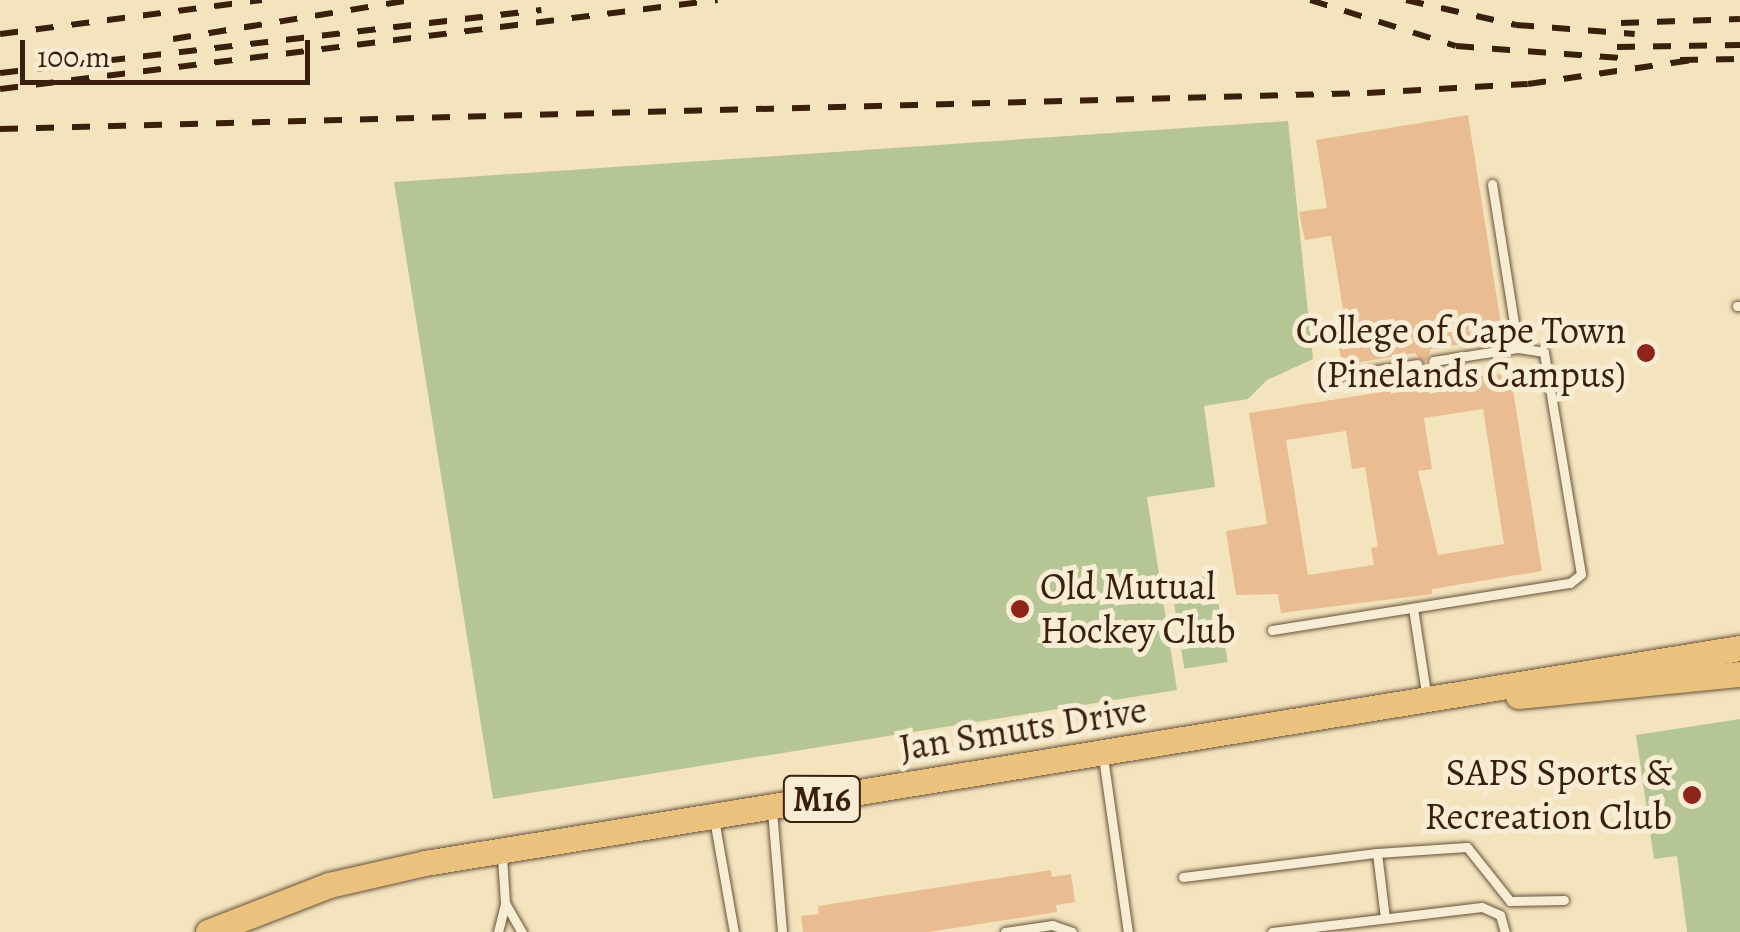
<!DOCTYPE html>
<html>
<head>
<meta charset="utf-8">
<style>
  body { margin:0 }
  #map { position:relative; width:1740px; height:932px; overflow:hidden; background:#f3e4bd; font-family:Alegreya,serif }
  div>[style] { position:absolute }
  .green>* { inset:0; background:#b6c594; transform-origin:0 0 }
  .building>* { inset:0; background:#eabc92 }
  .roads { filter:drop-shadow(0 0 2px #685039) drop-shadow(0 0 2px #685039) }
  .lane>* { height:9px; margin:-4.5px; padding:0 4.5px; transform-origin:4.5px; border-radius:4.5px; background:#f7edd4 }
  .primary>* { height:25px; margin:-12.5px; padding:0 12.5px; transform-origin:12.5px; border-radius:12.5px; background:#eac27e }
  .rail>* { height:6px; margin-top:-3px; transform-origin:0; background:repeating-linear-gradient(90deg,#3a1f0d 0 18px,transparent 0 36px) }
  .dots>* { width:28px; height:28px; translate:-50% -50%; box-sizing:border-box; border:5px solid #f7edd4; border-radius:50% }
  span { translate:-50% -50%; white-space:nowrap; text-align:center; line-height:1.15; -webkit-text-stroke:10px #f7edd4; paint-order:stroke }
  .shield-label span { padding:2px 8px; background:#f7edd4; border:2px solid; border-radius:8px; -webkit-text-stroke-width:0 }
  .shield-label { font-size:35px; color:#3a1f0d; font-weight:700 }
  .poi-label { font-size:38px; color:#3a1f0d }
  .right { translate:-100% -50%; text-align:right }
  .left { translate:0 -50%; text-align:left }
  .street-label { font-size:38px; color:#3a1f0d }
  .scale { position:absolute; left:20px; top:40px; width:290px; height:45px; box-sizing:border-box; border:5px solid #3a1f0d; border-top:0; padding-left:12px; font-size:30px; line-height:35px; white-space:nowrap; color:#3a1f0d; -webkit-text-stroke:8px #f7edd4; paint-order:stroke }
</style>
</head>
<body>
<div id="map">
  <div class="green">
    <div style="clip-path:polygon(1288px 121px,1313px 359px,1267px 380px,1248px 399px,1204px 406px,1215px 487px,1147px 497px,1177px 690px,493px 799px,394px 182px)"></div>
    <div style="left:1214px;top:575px;width:88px;height:44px;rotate:81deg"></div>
    <div style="clip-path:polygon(1740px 719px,1740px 932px,1687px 932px,1677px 856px,1654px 859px,1636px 735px)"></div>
  </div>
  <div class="building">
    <div style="clip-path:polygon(evenodd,1468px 115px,1503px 337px,1431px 349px,1425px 363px,1436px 383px,1510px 372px,1542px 571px,1432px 589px,1432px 594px,1281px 613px,1278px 594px,1236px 595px,1226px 531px,1267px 524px,1249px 413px,1420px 386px,1418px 372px,1425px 366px,1415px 353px,1342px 365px,1336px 328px,1346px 327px,1331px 236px,1305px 240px,1299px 212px,1327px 208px,1316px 140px,1468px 115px,1483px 409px,1504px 544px,1438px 555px,1418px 471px,1432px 469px,1424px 418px,1483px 409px,1468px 115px,1346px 431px,1352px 469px,1365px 467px,1378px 547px,1371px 548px,1374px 565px,1308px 575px,1286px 440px,1346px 431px)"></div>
    <div style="clip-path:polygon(1051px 870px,1052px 877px,1071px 874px,1075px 902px,1056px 905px,1057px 912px,929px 932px,803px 932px,801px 916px,819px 914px,818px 906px)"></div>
  </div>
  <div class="roads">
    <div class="lane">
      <div style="left:1492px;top:184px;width:166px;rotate:81deg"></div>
      <div style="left:1737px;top:306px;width:3px"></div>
      <div style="left:1337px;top:376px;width:81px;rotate:-8.5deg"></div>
      <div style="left:1413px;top:608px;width:92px;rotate:81.3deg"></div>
      <div style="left:1272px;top:630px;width:302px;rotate:-9deg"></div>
      <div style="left:1570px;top:583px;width:14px;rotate:-39deg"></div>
      <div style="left:1581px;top:574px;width:225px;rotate:-99.5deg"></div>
      <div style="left:1544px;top:352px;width:26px;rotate:-171deg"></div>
      <div style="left:1518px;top:348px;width:86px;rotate:171.3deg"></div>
      <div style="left:1103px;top:757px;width:177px;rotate:81.9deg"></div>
      <div style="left:772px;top:810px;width:122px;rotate:85.3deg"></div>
      <div style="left:714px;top:819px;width:115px;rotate:80deg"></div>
      <div style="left:1377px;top:853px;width:90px;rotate:-3.8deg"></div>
      <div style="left:1467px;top:847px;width:69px;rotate:51.5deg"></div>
      <div style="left:1510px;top:901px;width:54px;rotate:-1.1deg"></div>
      <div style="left:1183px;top:877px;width:195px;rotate:-7.1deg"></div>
      <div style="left:1377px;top:853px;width:65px;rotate:83deg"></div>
      <div style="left:505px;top:903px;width:34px;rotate:60deg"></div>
      <div style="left:498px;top:932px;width:30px;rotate:-76deg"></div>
      <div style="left:505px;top:903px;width:47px;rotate:-93.7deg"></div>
      <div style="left:1005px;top:932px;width:48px;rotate:-8.5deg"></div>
      <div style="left:1052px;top:925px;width:21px;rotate:19deg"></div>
      <div style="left:1272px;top:932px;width:211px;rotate:-6.8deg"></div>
      <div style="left:1482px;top:907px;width:20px;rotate:24deg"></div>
      <div style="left:1500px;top:915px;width:18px;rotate:74deg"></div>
    </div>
    <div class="primary">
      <div style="left:1518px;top:696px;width:223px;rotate:-5.7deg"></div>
      <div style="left:208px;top:932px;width:130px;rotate:-21.2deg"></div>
      <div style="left:329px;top:885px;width:98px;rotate:-12.9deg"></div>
      <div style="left:425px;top:863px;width:1332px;rotate:-9.29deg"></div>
    </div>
  </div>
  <div class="rail">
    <div style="left:1310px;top:0;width:153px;rotate:17.5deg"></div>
    <div style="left:1456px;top:46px;width:179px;rotate:4.2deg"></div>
    <div style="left:1406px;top:0;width:113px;rotate:12.8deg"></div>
    <div style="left:1516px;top:25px;width:119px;rotate:4.3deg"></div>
    <div style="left:1621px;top:23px;width:119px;rotate:-1.9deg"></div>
    <div style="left:0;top:34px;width:264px;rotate:-7.4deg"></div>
    <div style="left:173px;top:39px;width:242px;rotate:-9.3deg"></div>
    <div style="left:1617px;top:47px;width:123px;rotate:-0.9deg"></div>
    <div style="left:1680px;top:60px;width:60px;rotate:-1deg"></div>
    <div style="left:0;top:73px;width:545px;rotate:-6.64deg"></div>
    <div style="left:0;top:89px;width:723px;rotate:-7.07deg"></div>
    <div style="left:0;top:129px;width:1367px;rotate:-1.51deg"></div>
    <div style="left:1367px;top:93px;width:161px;rotate:-3.2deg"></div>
    <div style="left:1528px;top:84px;width:166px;rotate:-8.3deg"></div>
  </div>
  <div class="dots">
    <div style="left:1646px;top:353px;background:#8f2418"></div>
    <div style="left:1020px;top:609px;background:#8f2418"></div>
    <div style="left:1692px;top:795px;background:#8f2418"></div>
  </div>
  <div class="shield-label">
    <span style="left:822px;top:799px">M16</span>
  </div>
  <div class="poi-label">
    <span class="right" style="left:1626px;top:353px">College of Cape Town<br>(Pinelands Campus)</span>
    <span class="left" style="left:1040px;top:609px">Old Mutual<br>Hockey Club</span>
    <span class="right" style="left:1672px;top:795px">SAPS Sports &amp;<br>Recreation Club</span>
  </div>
  <div class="street-label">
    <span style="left:1023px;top:729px;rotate:-9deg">Jan Smuts Drive</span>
  </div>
  <div class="scale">100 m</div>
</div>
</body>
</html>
